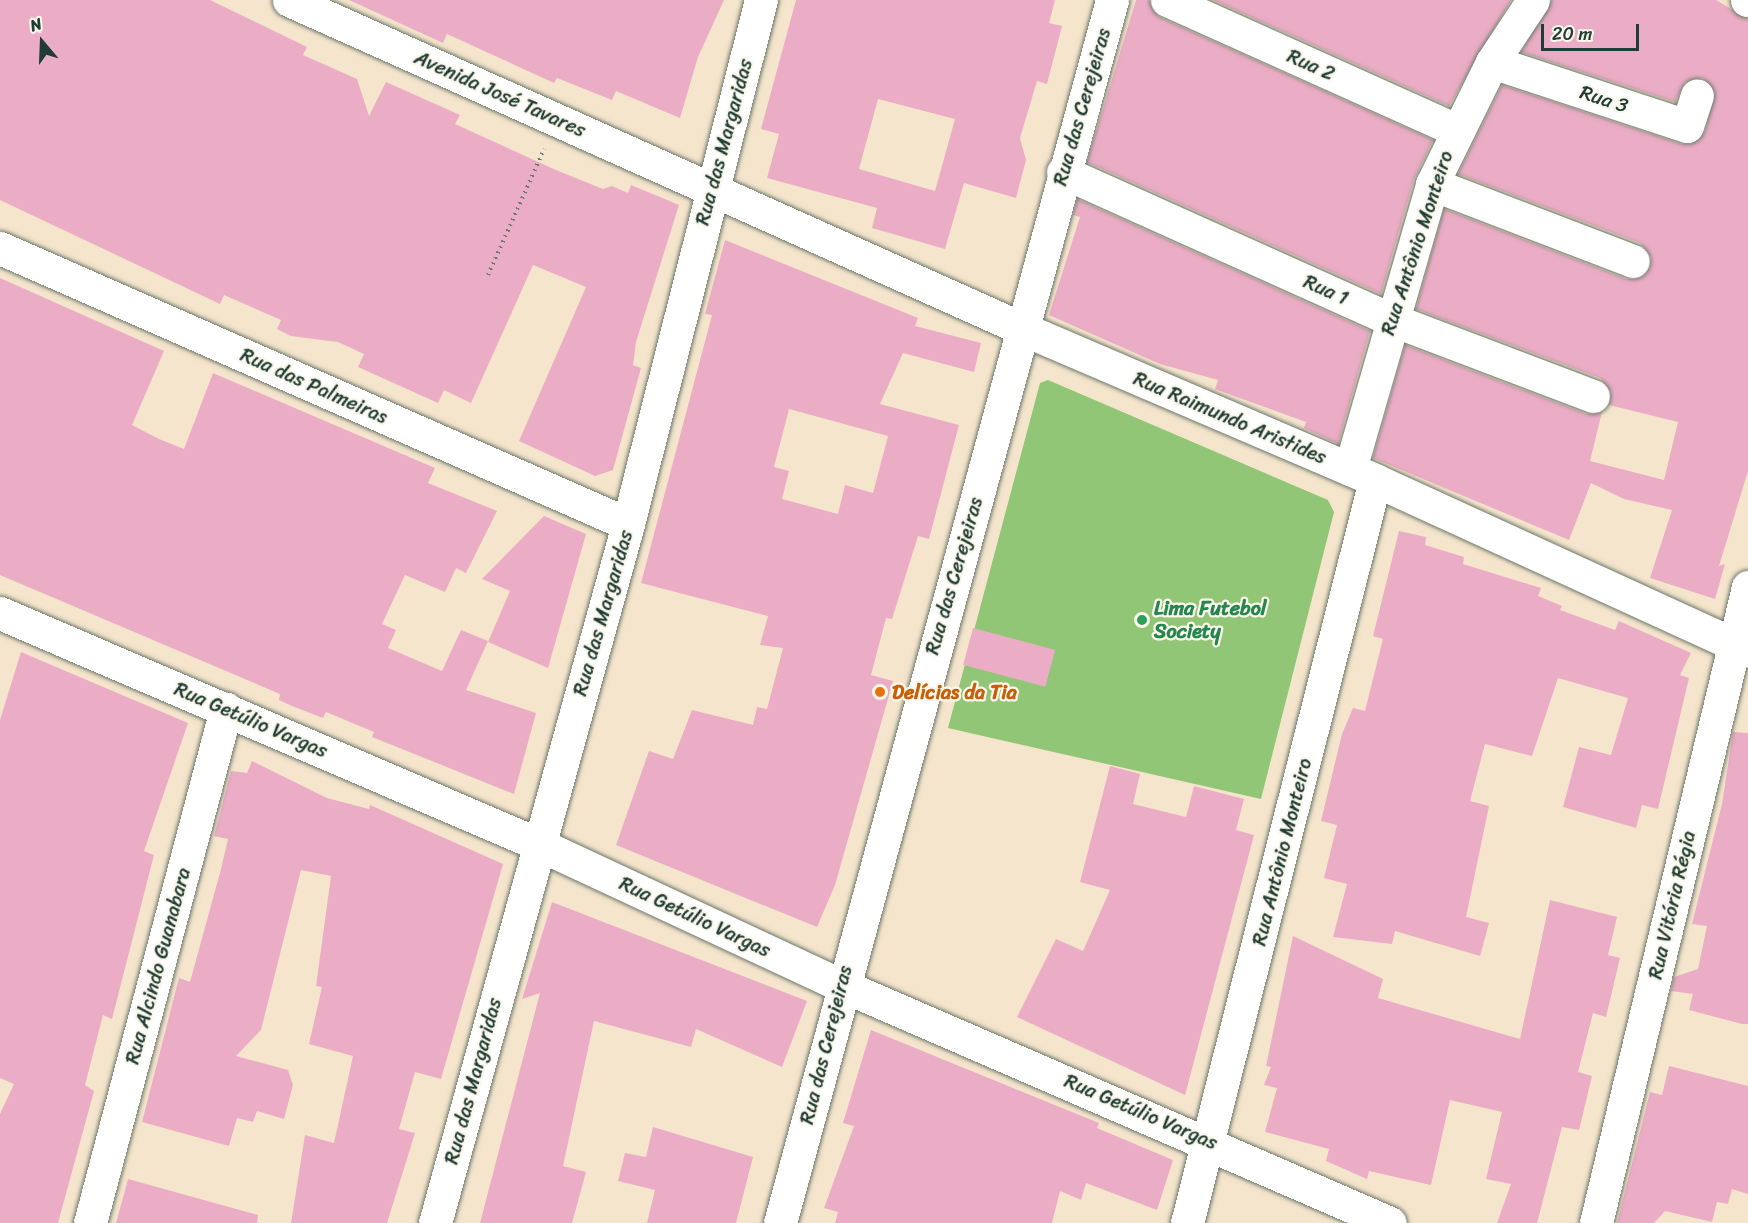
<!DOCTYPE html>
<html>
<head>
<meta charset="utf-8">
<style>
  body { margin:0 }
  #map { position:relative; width:1748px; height:1223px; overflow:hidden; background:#f6e5cd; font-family:Sriracha,sans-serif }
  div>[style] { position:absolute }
  .green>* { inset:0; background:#92c677 }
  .building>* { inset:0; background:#ebadc5; transform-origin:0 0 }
  .path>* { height:4px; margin-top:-2px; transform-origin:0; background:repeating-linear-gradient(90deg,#6a786a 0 1.5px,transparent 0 6px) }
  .roads { filter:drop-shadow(0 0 2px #6a786a) drop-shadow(0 0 2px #6a786a) }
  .minor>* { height:33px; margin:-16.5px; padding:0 16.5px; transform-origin:16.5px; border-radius:16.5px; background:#fff }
  .dots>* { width:16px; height:16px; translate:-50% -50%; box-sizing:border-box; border:3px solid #fbf7ec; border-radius:50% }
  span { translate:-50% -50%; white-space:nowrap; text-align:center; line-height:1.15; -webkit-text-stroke:4.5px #fbf7ec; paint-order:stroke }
  .street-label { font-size:20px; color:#1f3d34 }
  .leisure-label { font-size:20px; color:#27864d; font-weight:700 }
  .left { translate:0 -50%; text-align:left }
  .food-label { font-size:20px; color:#c56008; font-weight:700 }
  .north { position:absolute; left:12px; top:12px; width:60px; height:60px; -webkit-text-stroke:4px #fbf7ec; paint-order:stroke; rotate:341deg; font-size:16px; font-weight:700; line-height:24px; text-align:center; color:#1f3d34 }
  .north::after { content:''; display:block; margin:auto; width:21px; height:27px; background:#1f3d34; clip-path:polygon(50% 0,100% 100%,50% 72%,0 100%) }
  .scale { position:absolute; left:1541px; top:24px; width:98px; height:27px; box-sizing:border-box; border:3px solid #1f3d34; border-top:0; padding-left:8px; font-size:18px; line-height:21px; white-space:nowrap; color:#1f3d34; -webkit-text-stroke:4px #fbf7ec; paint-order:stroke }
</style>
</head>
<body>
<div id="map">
  <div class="green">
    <div style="clip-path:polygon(1048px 380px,1328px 500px,1334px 512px,1261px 799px,948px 728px,1040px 383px)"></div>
  </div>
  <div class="building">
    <div style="clip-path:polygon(0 0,210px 0,307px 47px,303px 55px,357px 79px,369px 116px,386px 82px,460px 115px,455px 124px,556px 170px,603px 189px,612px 186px,628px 193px,631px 185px,679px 205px,636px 342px,633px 365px,641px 368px,613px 470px,595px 476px,519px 441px,586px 287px,533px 265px,471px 403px,444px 390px,438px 403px,358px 367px,364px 354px,338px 342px,291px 336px,277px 329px,281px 320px,224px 295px,220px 304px,0 200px)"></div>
    <div style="clip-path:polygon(349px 0,724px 0,698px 57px,680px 118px,616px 91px,612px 100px,557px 78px,554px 83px,447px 34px,443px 43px)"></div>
    <div style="clip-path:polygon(evenodd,796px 0,1055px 0,1049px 23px,1062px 26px,1047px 84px,1037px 81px,1020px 138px,1026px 160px,1016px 198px,964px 183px,945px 249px,872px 228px,877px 208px,767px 178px,779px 134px,761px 129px,796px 0,878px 99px,955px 119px,935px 191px,859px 169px,878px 99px)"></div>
    <div style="clip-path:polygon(1136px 0,1149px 0,1159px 17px,1433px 140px,1414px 179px,1381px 294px,1087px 162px)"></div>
    <div style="clip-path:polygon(1213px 0,1511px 0,1449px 106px)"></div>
    <div style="clip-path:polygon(1552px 0,1716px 0,1748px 19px,1748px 471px,1719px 566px,1725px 564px,1715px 599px,1650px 578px,1672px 510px,1624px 499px,1591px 483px,1569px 540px,1373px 458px,1405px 345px,1586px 414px,1602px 412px,1590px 461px,1664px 480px,1678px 422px,1609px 405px,1611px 392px,1600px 378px,1416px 309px,1444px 209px,1626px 279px,1637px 279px,1650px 268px,1651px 257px,1640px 243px,1458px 174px,1502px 85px,1681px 144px,1691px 144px,1705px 132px,1715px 93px,1703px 78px,1685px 82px,1675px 102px,1521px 52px)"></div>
    <div style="clip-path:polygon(1077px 199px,1370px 331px,1338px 444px,1304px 428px,1306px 422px,1215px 389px,1218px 380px,1160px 364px,1049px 315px,1080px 217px,1073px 215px)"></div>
    <div style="clip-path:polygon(evenodd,725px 240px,918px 318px,915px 326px,981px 343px,974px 372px,903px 353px,880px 404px,959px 425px,929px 539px,918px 536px,892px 619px,886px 618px,871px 675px,893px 681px,835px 885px,817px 927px,616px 845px,649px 751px,673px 759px,692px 710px,753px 725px,757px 707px,767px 709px,783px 648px,760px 645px,768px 616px,641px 583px,712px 315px,705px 314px,725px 240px,789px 409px,888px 436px,873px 493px,845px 485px,838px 514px,782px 499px,789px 471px,774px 467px,789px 409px)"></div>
    <div style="clip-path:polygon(0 278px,164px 351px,132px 425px,159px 439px,184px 449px,213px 373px,435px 468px,428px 483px,497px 511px,466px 573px,456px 568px,445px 592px,405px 575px,382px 624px,396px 630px,388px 648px,442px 671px,461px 630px,488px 641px,466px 690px,536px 713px,514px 794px,372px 737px,374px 732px,326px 712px,323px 718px,292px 706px,279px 700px,280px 694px,0 575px)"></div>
    <div style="clip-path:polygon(544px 516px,586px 534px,548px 668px,488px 642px,510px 591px,482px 579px)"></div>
    <div style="clip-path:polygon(1399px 531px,1426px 537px,1425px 545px,1464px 557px,1463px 564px,1541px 588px,1538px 596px,1562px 606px,1560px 610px,1615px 630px,1619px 621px,1691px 653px,1680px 675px,1689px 678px,1658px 809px,1642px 805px,1636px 828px,1563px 807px,1579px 747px,1611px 755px,1628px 698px,1558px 678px,1532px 756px,1485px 744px,1470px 801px,1489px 806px,1466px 917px,1489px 923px,1480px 956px,1395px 931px,1392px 944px,1333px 937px,1347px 884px,1324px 878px,1337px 825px,1321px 821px,1342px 734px,1353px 708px,1365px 711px,1383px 639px,1373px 636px)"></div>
    <div style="left:973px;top:628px;width:85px;height:38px;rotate:15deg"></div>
    <div style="clip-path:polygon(21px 652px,188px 723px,144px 851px,154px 855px,112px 1019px,103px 1015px,85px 1085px,94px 1091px,58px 1223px,0 1223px,0 1114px,14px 1084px,0 1078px,0 720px)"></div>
    <div style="clip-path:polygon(1733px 732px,1748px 733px,1748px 1024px,1742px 1024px,1689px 1010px,1693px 994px,1671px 991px,1674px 977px,1698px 969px,1707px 926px,1692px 924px,1722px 804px)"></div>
    <div style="clip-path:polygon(252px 761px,327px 798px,369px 809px,370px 805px,503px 864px,441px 1079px,415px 1072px,399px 1129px,415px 1133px,387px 1223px,291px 1223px,305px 1135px,334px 1143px,353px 1056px,309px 1044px,322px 987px,316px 986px,331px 876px,301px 870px,261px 1030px,236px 1056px,288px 1070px,293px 1085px,284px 1119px,257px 1111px,253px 1122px,237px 1118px,229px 1146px,142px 1122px,179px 978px,190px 982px,221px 869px,228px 839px,214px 836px,231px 771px,247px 773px)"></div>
    <div style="clip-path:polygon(1110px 766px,1140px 774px,1133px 804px,1186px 817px,1194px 786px,1244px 799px,1236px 830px,1254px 835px,1185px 1095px,1017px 1017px,1056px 939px,1083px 951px,1110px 890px,1080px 882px)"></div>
    <div style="clip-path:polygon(1550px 900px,1617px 917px,1608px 955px,1620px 958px,1606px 1017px,1593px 1013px,1578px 1072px,1592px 1076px,1579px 1130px,1562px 1127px,1537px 1223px,1497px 1223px,1511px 1184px,1486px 1179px,1502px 1112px,1450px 1100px,1431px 1185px,1369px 1171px,1367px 1179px,1326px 1161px,1329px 1149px,1265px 1132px,1277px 1088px,1264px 1085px,1271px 1067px,1266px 1066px,1293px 936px,1383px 979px,1378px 998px,1520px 1039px)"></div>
    <div style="clip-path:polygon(552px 902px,807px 1001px,782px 1067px,696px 1029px,691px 1047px,594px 1021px,563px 1166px,586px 1172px,572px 1223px,480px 1223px,540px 993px,522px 999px)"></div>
    <div style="clip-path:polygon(871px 1030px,1099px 1123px,1097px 1128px,1173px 1160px,1157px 1210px,1086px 1183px,1081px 1200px,1060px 1191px,1052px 1223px,835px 1223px,838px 1212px,824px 1208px,854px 1126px,843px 1123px)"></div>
    <div style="clip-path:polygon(1669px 1066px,1748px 1086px,1748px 1194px,1732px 1189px,1728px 1204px,1717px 1202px,1712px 1222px,1665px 1211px,1654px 1223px,1617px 1223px,1650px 1092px,1662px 1095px)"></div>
    <div style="clip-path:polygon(653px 1127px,753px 1157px,736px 1223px,647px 1223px,655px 1190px,618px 1181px,625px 1153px,646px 1157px)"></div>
    <div style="clip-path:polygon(128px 1179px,258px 1215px,257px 1223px,116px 1223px)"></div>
  </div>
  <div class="path">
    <div style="left:488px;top:275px;width:138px;rotate:-66deg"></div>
  </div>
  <div class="roads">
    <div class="minor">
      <div style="left:289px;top:0;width:804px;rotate:24.14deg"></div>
      <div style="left:1023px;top:329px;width:383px;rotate:23.2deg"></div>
      <div style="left:1375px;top:480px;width:410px;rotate:24.6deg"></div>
      <div style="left:1167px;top:0;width:317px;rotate:24.2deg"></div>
      <div style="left:1747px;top:0;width:1px"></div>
      <div style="left:1492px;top:62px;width:205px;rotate:18.2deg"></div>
      <div style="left:1687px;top:126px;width:32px;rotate:-72deg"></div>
      <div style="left:1063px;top:172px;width:359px;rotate:24.2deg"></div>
      <div style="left:1390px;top:319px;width:217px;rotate:20.8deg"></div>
      <div style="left:1432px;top:184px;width:215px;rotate:21deg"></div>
      <div style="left:0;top:248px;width:686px;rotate:23.73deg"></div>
      <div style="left:1350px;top:469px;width:297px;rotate:-73.9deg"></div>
      <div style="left:1432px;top:184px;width:136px;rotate:-63.8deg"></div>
      <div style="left:1492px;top:62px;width:74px;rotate:-56.5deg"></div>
      <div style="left:0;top:613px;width:585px;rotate:23.24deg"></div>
      <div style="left:538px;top:844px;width:334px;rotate:25deg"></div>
      <div style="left:841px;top:985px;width:598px;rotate:23.44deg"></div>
      <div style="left:90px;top:1223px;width:532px;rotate:-75.18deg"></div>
      <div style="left:435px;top:1223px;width:725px;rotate:-74.56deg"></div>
      <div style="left:628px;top:524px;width:541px;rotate:-75.76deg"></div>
      <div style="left:780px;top:1223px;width:1267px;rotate:-74.81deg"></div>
      <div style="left:1187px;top:1223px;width:766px;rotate:-75.8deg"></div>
      <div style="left:1596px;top:1223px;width:654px;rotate:-76.56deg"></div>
    </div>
  </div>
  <div class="dots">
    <div style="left:1142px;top:620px;background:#2e9e5b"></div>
    <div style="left:880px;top:692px;background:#e8710a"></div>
  </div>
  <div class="street-label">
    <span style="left:1311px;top:65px;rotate:24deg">Rua 2</span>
    <span style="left:500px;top:94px;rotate:24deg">Avenida José Tavares</span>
    <span style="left:1604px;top:99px;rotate:18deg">Rua 3</span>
    <span style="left:1082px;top:107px;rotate:-74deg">Rua das Cerejeiras</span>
    <span style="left:724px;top:142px;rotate:-75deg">Rua das Margaridas</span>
    <span style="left:1417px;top:243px;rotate:-72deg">Rua Antônio Monteiro</span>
    <span style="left:1326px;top:290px;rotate:24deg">Rua 1</span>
    <span style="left:314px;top:386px;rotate:24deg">Rua das Palmeiras</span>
    <span style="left:1230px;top:418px;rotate:23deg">Rua Raimundo Aristides</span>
    <span style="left:954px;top:576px;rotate:-74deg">Rua das Cerejeiras</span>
    <span style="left:603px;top:613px;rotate:-74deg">Rua das Margaridas</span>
    <span style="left:251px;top:720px;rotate:23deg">Rua Getúlio Vargas</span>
    <span style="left:1282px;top:852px;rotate:-76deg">Rua Antônio Monteiro</span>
    <span style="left:1672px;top:905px;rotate:-77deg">Rua Vitória Régia</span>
    <span style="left:695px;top:917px;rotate:25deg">Rua Getúlio Vargas</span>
    <span style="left:158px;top:966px;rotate:-75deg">Rua Alcindo Guanabara</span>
    <span style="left:826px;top:1045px;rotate:-76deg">Rua das Cerejeiras</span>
    <span style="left:473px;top:1081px;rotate:-75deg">Rua das Margaridas</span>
    <span style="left:1141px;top:1112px;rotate:23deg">Rua Getúlio Vargas</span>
  </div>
  <div class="leisure-label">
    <span class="left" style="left:1154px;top:620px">Lima Futebol<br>Society</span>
  </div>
  <div class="food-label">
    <span class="left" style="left:892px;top:692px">Delícias da Tia</span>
  </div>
  <div class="north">N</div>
  <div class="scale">20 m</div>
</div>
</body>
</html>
